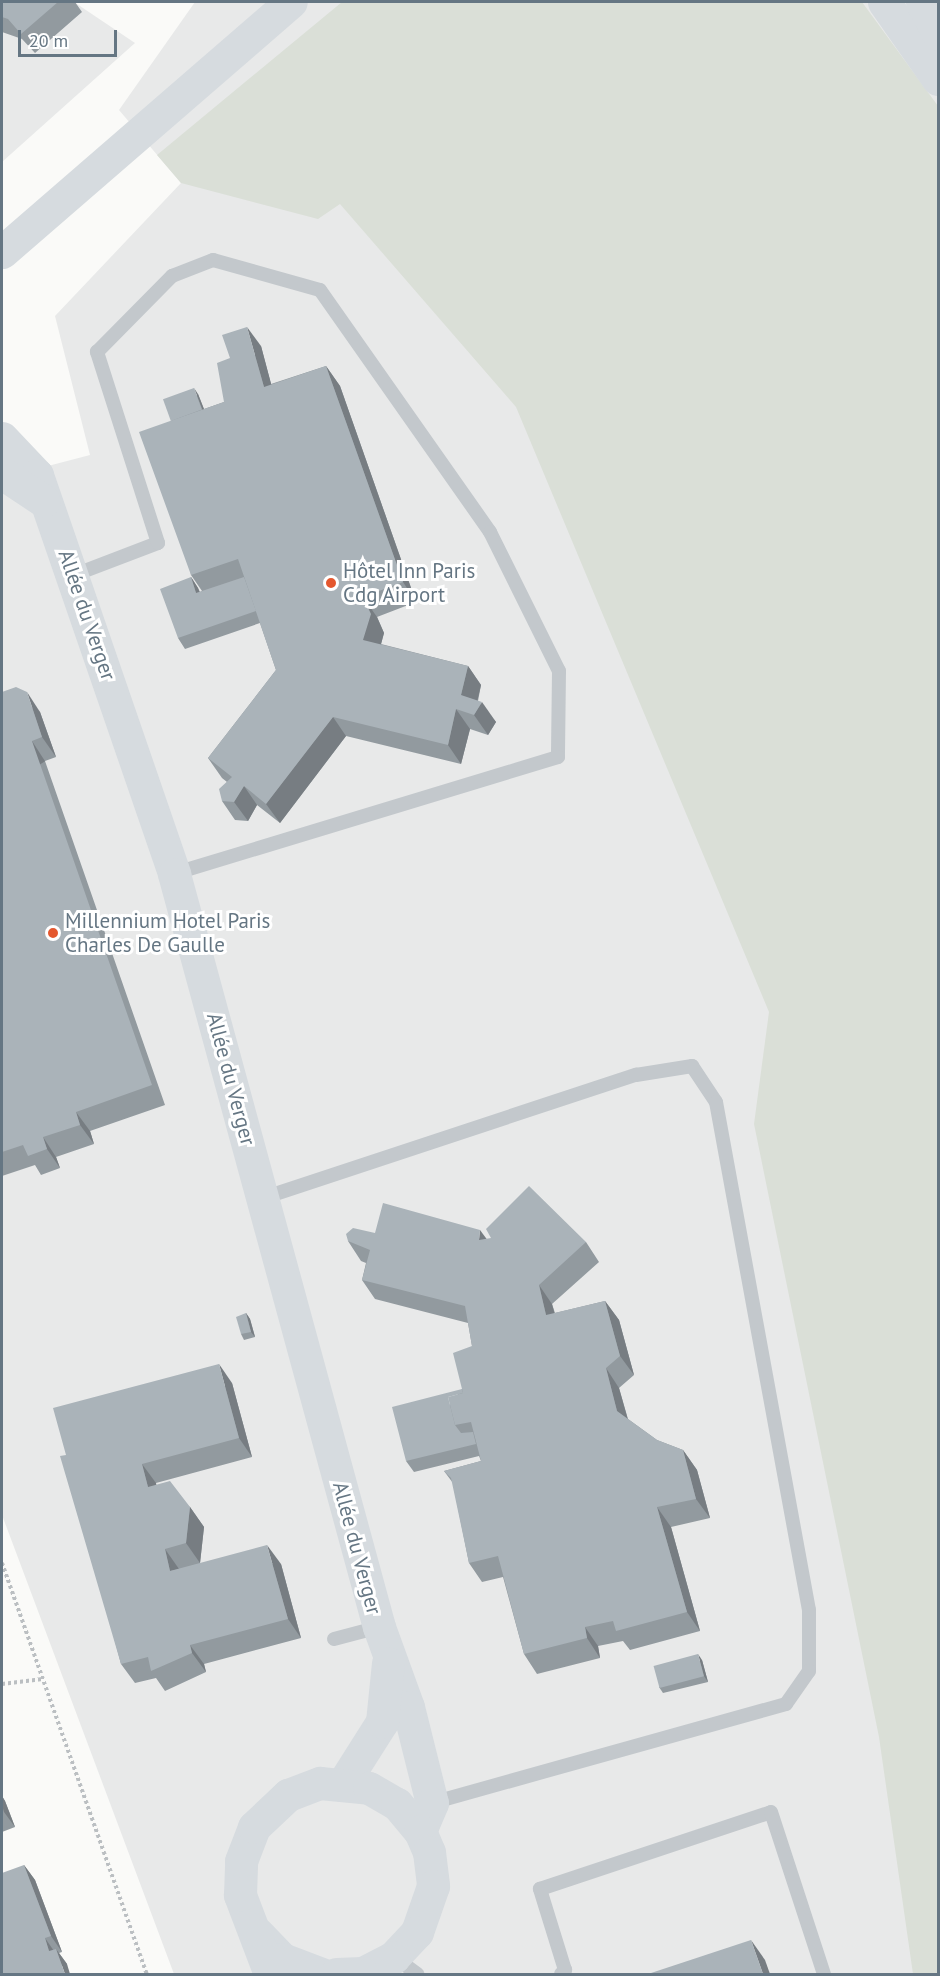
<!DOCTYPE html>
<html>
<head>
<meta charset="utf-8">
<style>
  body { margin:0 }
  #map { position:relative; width:940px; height:1976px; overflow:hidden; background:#fafaf8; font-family:"PT Sans",sans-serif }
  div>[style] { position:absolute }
  .built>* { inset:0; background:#e8e9e9 }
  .green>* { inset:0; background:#dadfd7 }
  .path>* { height:4px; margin-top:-2px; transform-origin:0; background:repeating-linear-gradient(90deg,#bbbfc2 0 3px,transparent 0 6px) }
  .lane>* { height:14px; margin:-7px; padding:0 7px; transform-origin:7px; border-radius:7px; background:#c3c8cc }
  .secondary>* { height:33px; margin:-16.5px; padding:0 16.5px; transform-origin:16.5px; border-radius:16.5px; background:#d6dbdf }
  .highway>* { height:33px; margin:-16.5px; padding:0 16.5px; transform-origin:16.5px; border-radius:16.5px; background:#d6dbdf }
  .wall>* { inset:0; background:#929a9f }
  .shaded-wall>* { inset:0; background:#777d82; transform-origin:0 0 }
  .building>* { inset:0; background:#aab3b9; transform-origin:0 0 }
  .dots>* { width:16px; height:16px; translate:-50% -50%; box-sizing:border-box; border:3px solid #fff; border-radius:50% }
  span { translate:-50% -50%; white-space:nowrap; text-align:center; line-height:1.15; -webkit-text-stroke:6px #fff; paint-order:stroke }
  .poi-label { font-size:21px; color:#657683 }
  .left { translate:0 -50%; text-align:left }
  .street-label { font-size:21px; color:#657683 }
  .frame { position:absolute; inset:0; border:3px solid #657683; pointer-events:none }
  .scale { position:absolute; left:18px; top:30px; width:99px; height:27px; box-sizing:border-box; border:3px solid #657683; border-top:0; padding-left:8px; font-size:18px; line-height:21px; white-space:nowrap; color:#657683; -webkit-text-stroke:4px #fff; paint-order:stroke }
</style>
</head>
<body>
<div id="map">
  <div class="built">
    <div style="clip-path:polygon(2px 2px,74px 2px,135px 43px,2px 162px)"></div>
    <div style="clip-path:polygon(195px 2px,938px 2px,938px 1974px,174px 1974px,2px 1515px,2px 478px,90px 455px,55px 316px,181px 183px,119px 110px)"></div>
  </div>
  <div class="green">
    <div style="clip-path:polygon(342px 2px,862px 2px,938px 106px,938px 1974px,913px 1974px,879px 1737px,754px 1124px,769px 1012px,516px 407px,340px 204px,318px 219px,181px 183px,157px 155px)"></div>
  </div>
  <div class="path">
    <div style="left:2px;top:1563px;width:436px;rotate:70.6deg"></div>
    <div style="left:2px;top:1684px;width:41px;rotate:-7deg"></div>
  </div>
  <div class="lane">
    <div style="left:74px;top:575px;width:90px;rotate:-20.9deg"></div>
    <div style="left:158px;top:543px;width:201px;rotate:-107.7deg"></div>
    <div style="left:97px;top:352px;width:107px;rotate:-45.4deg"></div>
    <div style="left:172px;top:276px;width:44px;rotate:-21.3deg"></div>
    <div style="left:213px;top:260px;width:111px;rotate:15.7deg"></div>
    <div style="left:320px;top:290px;width:296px;rotate:54.9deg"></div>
    <div style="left:490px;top:532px;width:155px;rotate:63.6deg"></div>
    <div style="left:559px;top:671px;width:86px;rotate:90.7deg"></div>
    <div style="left:558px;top:757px;width:401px;rotate:163.1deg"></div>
    <div style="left:263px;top:1198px;width:393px;rotate:-18.3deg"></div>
    <div style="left:636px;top:1075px;width:57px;rotate:-9.1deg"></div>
    <div style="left:692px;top:1066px;width:43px;rotate:56.3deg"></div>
    <div style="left:716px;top:1102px;width:516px;rotate:79.63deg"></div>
    <div style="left:809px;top:1610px;width:61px;rotate:90deg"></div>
    <div style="left:809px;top:1671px;width:40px;rotate:124.9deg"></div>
    <div style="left:786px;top:1704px;width:368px;rotate:164.4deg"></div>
    <div style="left:334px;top:1639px;width:47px;rotate:-14.9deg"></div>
    <div style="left:394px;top:1957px;width:29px;rotate:36deg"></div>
    <div style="left:561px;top:1974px;width:6px;rotate:-45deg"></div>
    <div style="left:565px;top:1970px;width:85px;rotate:-107.2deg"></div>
    <div style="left:540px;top:1889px;width:243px;rotate:-18.4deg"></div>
    <div style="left:771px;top:1812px;width:170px;rotate:71.9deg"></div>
  </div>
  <div class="secondary">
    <div style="left:884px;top:2px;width:94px;rotate:55deg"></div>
    <div style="left:2px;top:252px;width:382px;rotate:-40.9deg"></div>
    <div style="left:2px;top:438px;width:51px;rotate:46.6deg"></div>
    <div style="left:37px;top:475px;width:422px;rotate:71deg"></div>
    <div style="left:174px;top:874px;width:780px;rotate:74.77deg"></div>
    <div style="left:379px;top:1627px;width:85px;rotate:70.1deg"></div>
    <div style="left:408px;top:1707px;width:99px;rotate:76deg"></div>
    <div style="left:432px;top:1803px;width:30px;rotate:113deg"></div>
    <div style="left:2px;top:473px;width:50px;rotate:33.7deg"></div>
    <div style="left:342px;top:1785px;width:75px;rotate:-57.6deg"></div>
    <div style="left:382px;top:1722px;width:59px;rotate:-84.2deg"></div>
    <div style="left:258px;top:1934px;width:35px;rotate:46deg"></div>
    <div style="left:282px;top:1959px;width:43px;rotate:20.6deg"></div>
    <div style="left:270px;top:1974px;width:85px;rotate:-110.8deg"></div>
    <div style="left:240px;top:1895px;width:34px;rotate:-88deg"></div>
    <div style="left:241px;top:1861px;width:36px;rotate:-69deg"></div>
    <div style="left:254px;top:1827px;width:47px;rotate:-43.3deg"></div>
    <div style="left:288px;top:1795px;width:34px;rotate:-21deg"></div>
    <div style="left:320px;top:1783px;width:49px;rotate:5.8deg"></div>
    <div style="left:369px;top:1788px;width:32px;rotate:30deg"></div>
    <div style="left:397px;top:1804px;width:35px;rotate:50deg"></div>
    <div style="left:420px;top:1831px;width:23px;rotate:67deg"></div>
    <div style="left:429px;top:1852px;width:34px;rotate:83deg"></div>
    <div style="left:433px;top:1886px;width:49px;rotate:109.2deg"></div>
    <div style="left:417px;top:1932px;width:34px;rotate:133deg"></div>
    <div style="left:394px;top:1957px;width:36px;rotate:153deg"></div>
    <div style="left:362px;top:1973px;width:26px;rotate:178deg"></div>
  </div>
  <div class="highway">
    <div style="left:922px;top:2px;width:36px;rotate:63deg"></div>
  </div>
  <div class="wall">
    <div style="clip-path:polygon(2px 2px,75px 2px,82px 12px,35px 53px,22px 39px,2px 32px)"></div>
    <div style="clip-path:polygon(261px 346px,271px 384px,326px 366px,340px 386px,416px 602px,377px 617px,384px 633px,381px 644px,468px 666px,481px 685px,478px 701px,496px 722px,488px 735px,470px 729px,461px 764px,346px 736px,280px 823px,257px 805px,248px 821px,235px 820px,222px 801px,227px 782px,222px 778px,208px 758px,276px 670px,260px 623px,185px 649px,178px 638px,191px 577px,198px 588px,200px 592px,202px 591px,191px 575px,171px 421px,198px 394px,204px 409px,224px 402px)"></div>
    <div style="clip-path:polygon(2px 692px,40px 712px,56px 757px,45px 761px,165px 1105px,90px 1131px,94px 1144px,56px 1157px,60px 1168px,41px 1175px,35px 1165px,2px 1176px)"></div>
    <div style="clip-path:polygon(375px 1233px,487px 1239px,586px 1242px,599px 1262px,552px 1304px,555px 1313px,605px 1301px,619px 1320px,634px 1375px,619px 1388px,628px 1419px,657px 1440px,683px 1450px,697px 1470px,710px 1518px,671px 1527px,700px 1631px,630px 1650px,623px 1641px,598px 1646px,600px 1658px,537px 1674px,524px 1654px,503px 1577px,482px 1582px,469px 1563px,453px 1483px,444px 1471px,481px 1461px,479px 1456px,414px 1472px,406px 1461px,462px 1389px,472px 1346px,468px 1323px,375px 1299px,362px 1280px,366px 1263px,361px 1261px,348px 1241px)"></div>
    <div style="clip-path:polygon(246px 1313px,250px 1319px,255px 1337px,244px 1340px,241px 1334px)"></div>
    <div style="clip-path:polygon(232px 1383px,252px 1457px,156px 1483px,156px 1485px,190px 1507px,204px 1527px,200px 1563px,281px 1564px,301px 1638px,204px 1664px,206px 1672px,165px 1691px,156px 1678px,135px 1683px,121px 1664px,66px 1455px)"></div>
    <div style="clip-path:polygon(702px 1660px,708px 1682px,663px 1693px,659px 1687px)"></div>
    <div style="clip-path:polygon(2px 1796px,5px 1801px,15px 1827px,2px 1832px)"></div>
    <div style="clip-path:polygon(24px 1865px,35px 1880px,62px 1952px,59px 1953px,67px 1964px,2px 1974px)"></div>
  </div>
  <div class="shaded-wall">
    <div style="clip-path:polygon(247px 327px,261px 346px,277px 406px,264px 387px)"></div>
    <div style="clip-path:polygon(326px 366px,340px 386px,416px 602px,403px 582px)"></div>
    <div style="clip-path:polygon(194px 388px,198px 394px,207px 417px,203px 411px)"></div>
    <div style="clip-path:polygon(191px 577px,198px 588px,204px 604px,196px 593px)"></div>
    <div style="clip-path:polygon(363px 597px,377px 617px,384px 633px,377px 659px,363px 640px)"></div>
    <div style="clip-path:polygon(468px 666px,481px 685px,474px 715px,461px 695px)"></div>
    <div style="clip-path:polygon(27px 692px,40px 712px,56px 757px,42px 737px)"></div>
    <div style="clip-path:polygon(482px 702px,496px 722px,488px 735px,474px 715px)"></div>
    <div style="clip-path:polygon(456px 709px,470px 729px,461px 764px,448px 745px)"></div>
    <div style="clip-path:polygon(333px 717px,346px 736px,280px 823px,266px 804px)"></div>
    <div style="left:32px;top:741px;width:24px;height:364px;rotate:57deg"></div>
    <div style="clip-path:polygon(244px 786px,257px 805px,248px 821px,234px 802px)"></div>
    <div style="clip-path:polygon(76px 1112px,90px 1131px,94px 1144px,80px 1125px)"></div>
    <div style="clip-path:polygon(43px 1137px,56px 1157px,60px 1168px,47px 1149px)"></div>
    <div style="clip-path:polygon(480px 1230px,494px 1249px,479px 1240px)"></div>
    <div style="clip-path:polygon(539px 1285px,552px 1304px,560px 1335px,546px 1315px)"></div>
    <div style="clip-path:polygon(605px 1301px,619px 1320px,634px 1375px,620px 1356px)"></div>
    <div style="clip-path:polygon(246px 1313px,250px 1319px,255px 1337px,251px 1332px)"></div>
    <div style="clip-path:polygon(219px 1364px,232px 1383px,252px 1457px,239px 1438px)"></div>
    <div style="clip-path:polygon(606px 1368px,619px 1388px,631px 1431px,617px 1411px)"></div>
    <div style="clip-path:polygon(683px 1450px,697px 1470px,710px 1518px,696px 1499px)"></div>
    <div style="clip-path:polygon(142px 1464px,156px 1483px,161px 1506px,148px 1487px)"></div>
    <div style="clip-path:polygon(190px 1507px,204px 1527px,200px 1563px,186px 1543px)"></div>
    <div style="clip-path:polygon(657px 1507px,671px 1527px,700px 1631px,687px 1612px)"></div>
    <div style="clip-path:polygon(267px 1545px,281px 1564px,301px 1638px,288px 1619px)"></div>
    <div style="clip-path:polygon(165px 1549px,179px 1569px,170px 1571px)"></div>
    <div style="clip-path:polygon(585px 1627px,598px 1646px,600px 1658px,587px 1638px)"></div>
    <div style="clip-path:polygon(190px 1645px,204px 1664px,206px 1672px,192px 1653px)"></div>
    <div style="clip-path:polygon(698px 1654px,702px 1660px,708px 1682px,704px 1676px)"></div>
    <div style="clip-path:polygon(2px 1796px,5px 1801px,15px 1827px,4px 1812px,2px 1805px)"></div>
    <div style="clip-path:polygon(24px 1865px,35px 1880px,62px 1952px,51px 1936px)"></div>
    <div style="clip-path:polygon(45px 1938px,56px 1954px,49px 1951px)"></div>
    <div style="clip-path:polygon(751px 1940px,765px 1960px,770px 1974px,763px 1974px)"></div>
    <div style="clip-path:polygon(56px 1949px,67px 1964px,70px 1974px,65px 1974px)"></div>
  </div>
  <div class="building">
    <div style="clip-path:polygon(2px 2px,58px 2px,21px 34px,8px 19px,2px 17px)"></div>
    <div style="clip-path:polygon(247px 327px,264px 387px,326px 366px,403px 582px,363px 597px,371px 614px,363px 640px,468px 666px,461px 695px,482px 702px,474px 715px,456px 709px,448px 745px,333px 717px,266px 804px,244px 786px,234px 802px,222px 801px,219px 789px,232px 777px,208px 758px,276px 670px,238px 559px,191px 575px,139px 432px,224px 402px,217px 363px,230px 358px,222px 335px)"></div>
    <div style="left:194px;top:388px;width:23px;height:33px;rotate:70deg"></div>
    <div style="clip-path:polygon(191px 577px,196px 593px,244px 577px,256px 611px,178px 638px,160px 589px)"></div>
    <div style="clip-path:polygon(16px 687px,27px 692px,42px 737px,32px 741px,152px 1085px,76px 1112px,80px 1125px,43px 1137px,47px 1149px,28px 1156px,23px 1145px,2px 1152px,2px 692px)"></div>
    <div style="clip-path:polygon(529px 1186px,586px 1242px,539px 1285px,546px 1315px,605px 1301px,620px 1356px,606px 1368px,617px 1411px,657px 1440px,683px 1450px,696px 1499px,657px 1507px,687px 1612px,616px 1631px,613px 1621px,585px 1627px,587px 1638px,524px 1654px,498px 1556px,469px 1563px,451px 1478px,444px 1471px,481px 1461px,471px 1422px,455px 1425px,448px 1397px,463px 1393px,453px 1353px,472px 1346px,465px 1306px,362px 1280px,370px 1250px,348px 1241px,346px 1234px,353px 1228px,375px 1233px,383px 1203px,480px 1230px,479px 1240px,491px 1238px,486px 1229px)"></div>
    <div style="clip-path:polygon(246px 1313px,251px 1332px,241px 1334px,236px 1317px)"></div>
    <div style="clip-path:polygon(219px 1364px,239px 1438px,142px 1464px,148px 1487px,170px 1481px,190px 1507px,186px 1543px,165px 1549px,170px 1571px,267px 1545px,288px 1619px,190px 1645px,192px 1653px,151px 1671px,148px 1657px,121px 1664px,60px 1456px,66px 1455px,53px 1408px)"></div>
    <div style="clip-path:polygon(462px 1389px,463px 1393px,448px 1397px,455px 1425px,461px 1433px,473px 1432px,476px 1444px,406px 1461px,392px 1407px)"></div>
    <div style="left:698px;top:1654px;width:23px;height:46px;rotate:75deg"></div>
    <div style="clip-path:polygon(24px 1865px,51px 1936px,45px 1938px,49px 1951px,56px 1949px,65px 1974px,2px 1974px,2px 1873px)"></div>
    <div style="clip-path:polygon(751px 1940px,763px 1974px,648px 1974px)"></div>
  </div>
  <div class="dots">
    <div style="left:331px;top:583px;background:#e4572e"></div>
    <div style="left:53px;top:933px;background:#e4572e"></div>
  </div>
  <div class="poi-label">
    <span class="left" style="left:343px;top:583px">Hôtel Inn Paris<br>Cdg Airport</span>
    <span class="left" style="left:65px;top:933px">Millennium Hotel Paris<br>Charles De Gaulle</span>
  </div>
  <div class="street-label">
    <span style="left:87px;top:615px;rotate:71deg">Allée du Verger</span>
    <span style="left:231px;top:1079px;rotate:75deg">Allée du Verger</span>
    <span style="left:357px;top:1548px;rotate:75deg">Allée du Verger</span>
  </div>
  <div class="frame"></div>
  <div class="scale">20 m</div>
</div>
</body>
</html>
